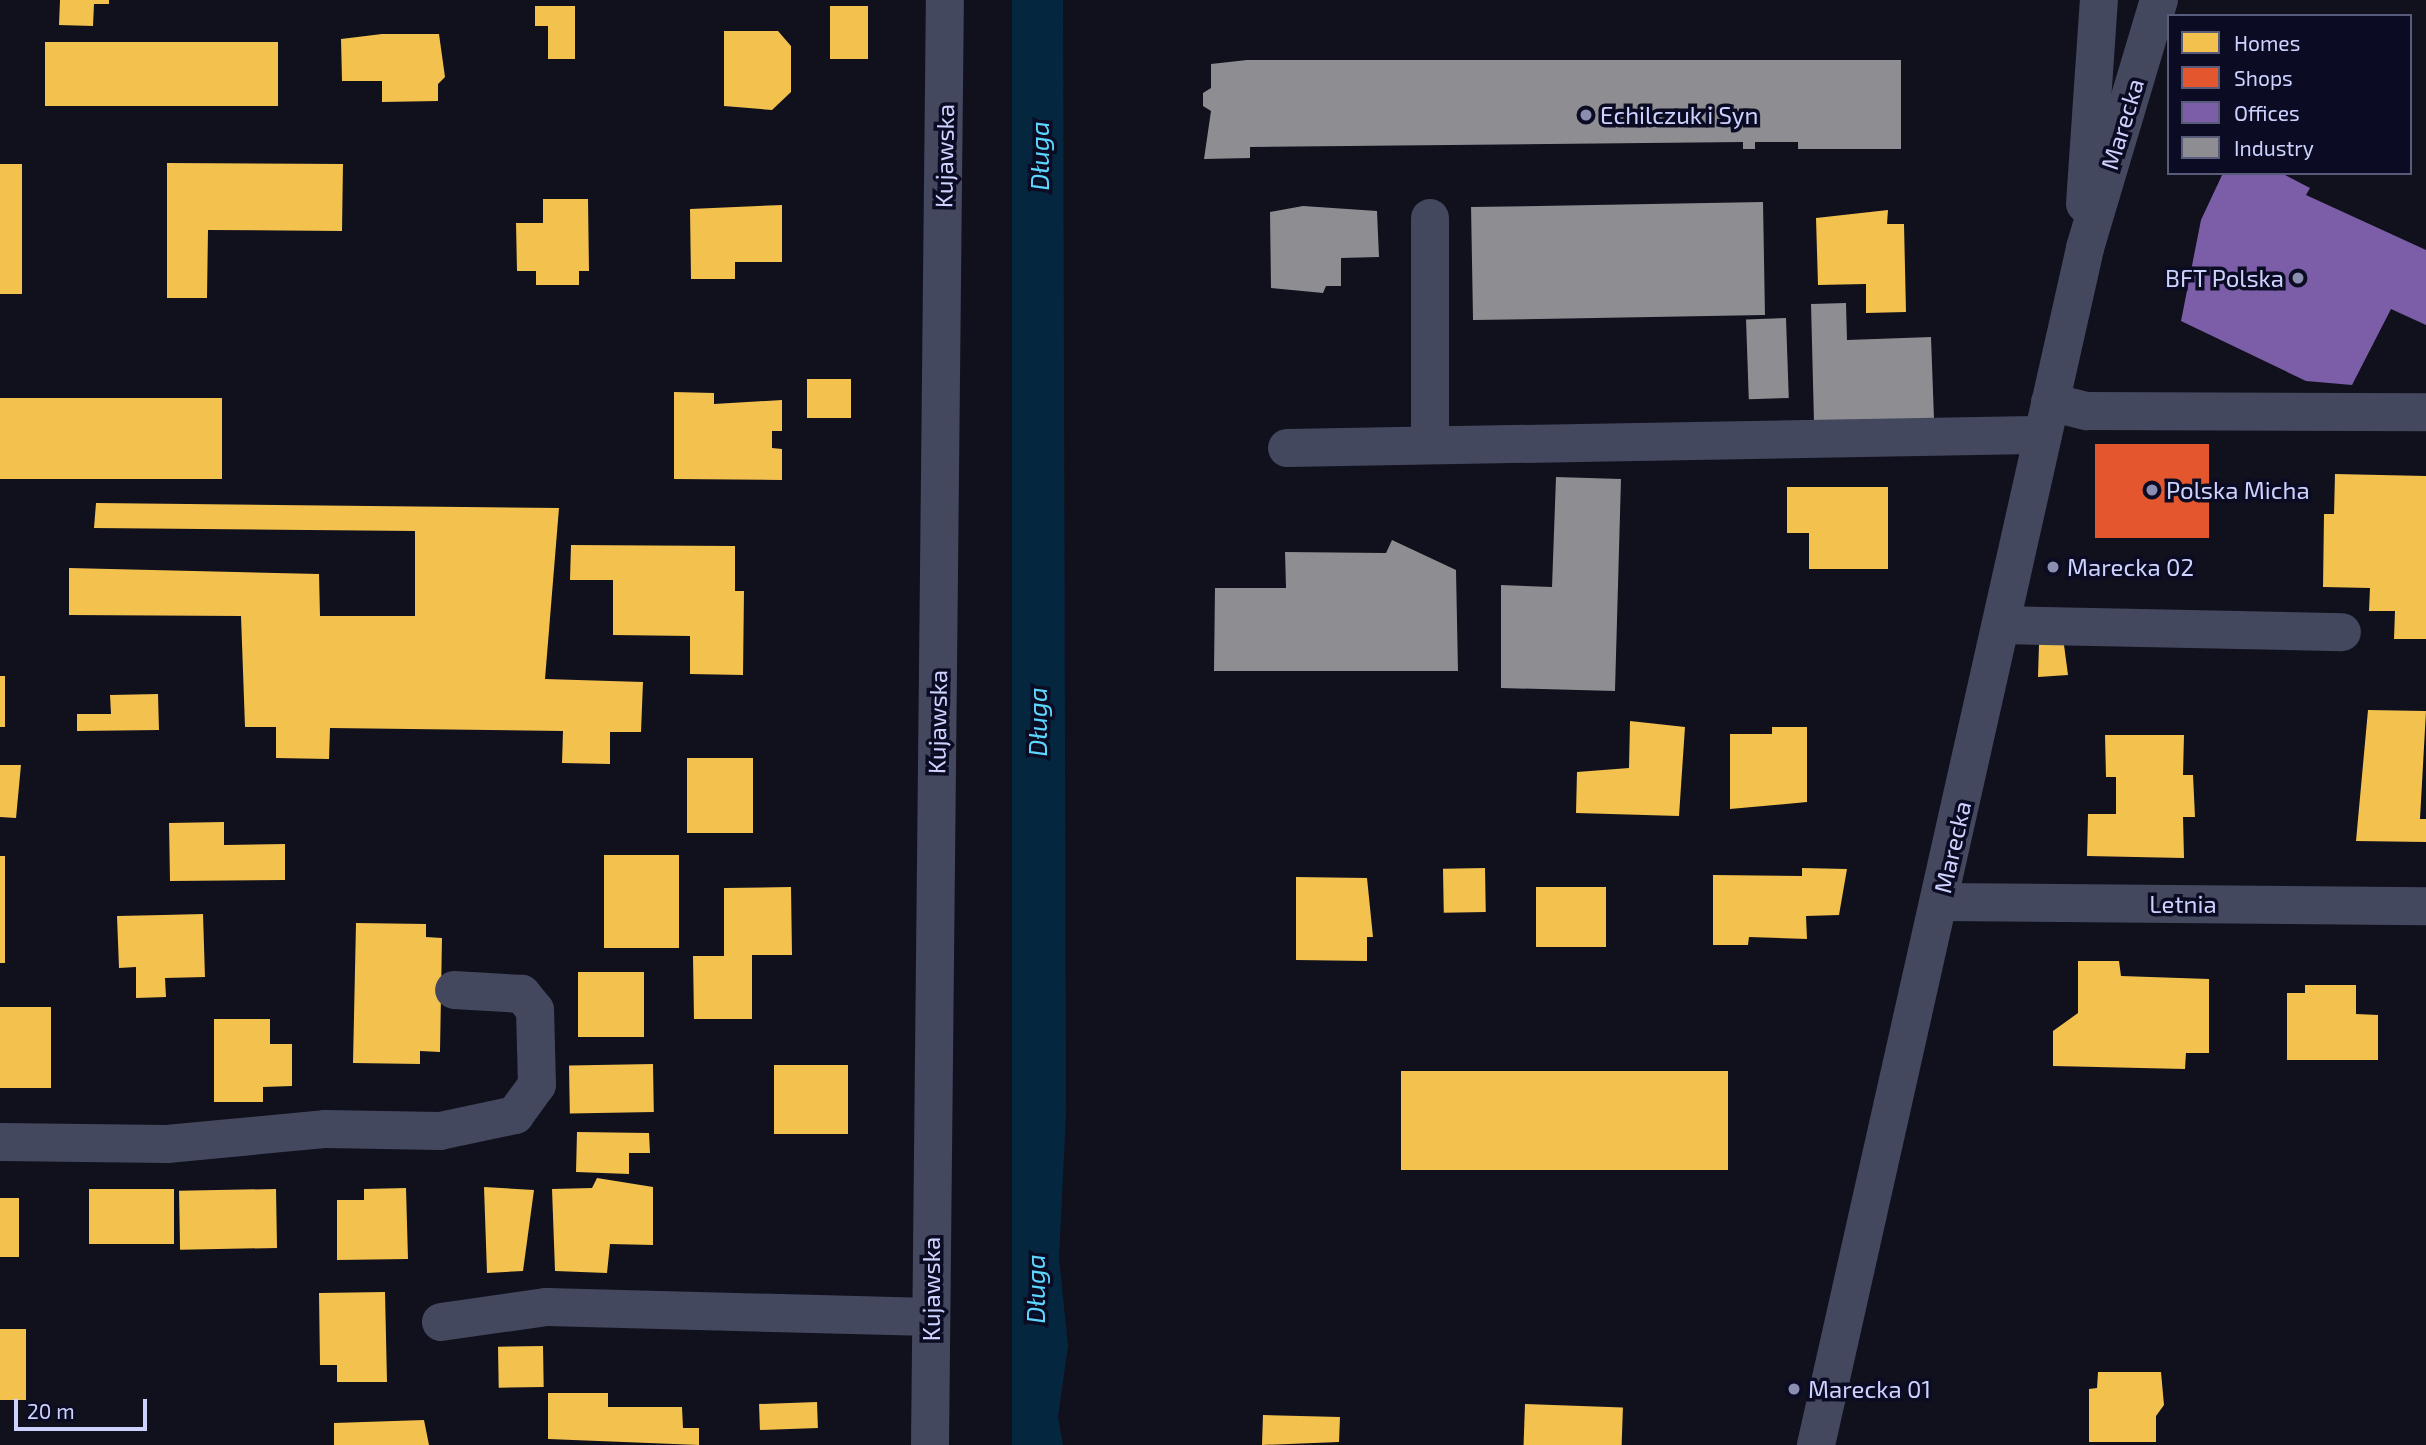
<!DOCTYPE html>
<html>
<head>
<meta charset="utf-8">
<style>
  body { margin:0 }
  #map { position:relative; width:2426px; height:1445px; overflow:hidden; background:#11111d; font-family:"Exo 2",sans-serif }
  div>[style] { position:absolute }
  .water>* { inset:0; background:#05263f }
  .homes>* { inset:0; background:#f2c14e; transform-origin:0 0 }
  .shops>* { inset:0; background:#e4572e; transform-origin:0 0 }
  .offices>* { inset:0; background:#7b5ea7 }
  .industry>* { inset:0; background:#8d8d92; transform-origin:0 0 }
  .minor>* { height:38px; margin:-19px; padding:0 19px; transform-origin:19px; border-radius:19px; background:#44485e }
  .dots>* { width:19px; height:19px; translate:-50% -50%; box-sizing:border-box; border:4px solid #0b0c23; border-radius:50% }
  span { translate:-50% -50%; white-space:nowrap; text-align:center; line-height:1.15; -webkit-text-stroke:7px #0b0c23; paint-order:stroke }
  .poi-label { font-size:24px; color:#cdd2ff }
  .left { translate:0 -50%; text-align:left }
  .right { translate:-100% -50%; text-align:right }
  .street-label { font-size:24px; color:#cdd2ff }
  .water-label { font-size:26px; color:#5bd7ff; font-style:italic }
  .legend { position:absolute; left:2167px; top:14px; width:245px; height:161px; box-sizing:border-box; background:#0b0c23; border:2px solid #595b7b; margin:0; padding:9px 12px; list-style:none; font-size:21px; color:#cdd2ff }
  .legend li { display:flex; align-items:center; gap:14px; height:35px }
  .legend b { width:35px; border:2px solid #595b7b }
  .scale { position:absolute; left:14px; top:1399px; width:133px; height:32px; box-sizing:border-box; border:4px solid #cdd2ff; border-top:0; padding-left:9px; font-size:21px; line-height:24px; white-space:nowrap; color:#cdd2ff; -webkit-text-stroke:5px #0b0c23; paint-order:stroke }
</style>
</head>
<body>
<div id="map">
  <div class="water">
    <div style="clip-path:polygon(1012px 0,1063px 0,1066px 1115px,1059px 1258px,1068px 1346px,1058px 1417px,1063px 1445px,1012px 1445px)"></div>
  </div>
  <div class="homes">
    <div style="clip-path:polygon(60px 0,109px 0,109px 4px,94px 4px,93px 26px,59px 25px)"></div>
    <div style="clip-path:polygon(535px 6px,575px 6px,575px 59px,548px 59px,548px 26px,535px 26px)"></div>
    <div style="left:830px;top:6px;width:38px;height:53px"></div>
    <div style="clip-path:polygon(724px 31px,778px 31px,791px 46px,791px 92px,772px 110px,724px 106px)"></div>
    <div style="clip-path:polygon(382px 34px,439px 34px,445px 77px,438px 84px,438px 101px,382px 102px,382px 81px,342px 81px,341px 39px)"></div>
    <div style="left:278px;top:42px;width:64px;height:233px;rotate:90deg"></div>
    <div style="clip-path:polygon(167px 163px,343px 164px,342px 231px,208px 230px,207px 298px,167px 298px)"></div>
    <div style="left:0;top:164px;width:22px;height:130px"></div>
    <div style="clip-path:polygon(543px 199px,588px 199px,589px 271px,579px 271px,579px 285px,536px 285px,536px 271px,517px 271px,516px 223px,543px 223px)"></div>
    <div style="clip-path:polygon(782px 205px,782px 262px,735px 262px,735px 279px,691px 279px,690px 209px)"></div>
    <div style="clip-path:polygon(1888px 210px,1887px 224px,1904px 224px,1906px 312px,1866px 313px,1866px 284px,1818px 285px,1816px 218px)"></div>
    <div style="left:807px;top:379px;width:44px;height:39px"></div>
    <div style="clip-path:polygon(674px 392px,714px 393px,714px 404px,782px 400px,782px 431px,772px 431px,772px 448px,782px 449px,782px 480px,674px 479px)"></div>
    <div style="left:0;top:398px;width:222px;height:81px"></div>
    <div style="clip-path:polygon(2335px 474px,2426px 476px,2426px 639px,2394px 639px,2395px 611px,2369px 611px,2370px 588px,2323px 587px,2324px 514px,2334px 514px)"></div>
    <div style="clip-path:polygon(1787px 487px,1888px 487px,1888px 569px,1809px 569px,1809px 533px,1787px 533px)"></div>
    <div style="clip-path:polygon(96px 503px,559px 508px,545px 679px,643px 682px,641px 732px,610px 732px,610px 764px,562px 763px,563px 731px,330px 728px,329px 759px,276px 758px,276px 727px,245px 727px,241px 616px,69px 615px,69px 568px,319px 574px,320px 616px,415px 616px,415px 531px,94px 528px)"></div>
    <div style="clip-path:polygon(571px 545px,735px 546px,735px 591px,744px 591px,743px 675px,690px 674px,690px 636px,613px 635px,613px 580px,570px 580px)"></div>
    <div style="clip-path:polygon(2039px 644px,2064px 645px,2068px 675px,2038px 677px)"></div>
    <div style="left:0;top:676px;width:5px;height:51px"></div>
    <div style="clip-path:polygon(158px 694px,159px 730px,77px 731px,77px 714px,111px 714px,110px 695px)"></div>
    <div style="clip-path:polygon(2368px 710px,2426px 711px,2420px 819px,2426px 819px,2426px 842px,2356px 841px)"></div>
    <div style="clip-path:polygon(1630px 721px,1685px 727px,1679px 816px,1576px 813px,1577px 772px,1629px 768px)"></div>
    <div style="clip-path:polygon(1772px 727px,1807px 727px,1807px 802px,1730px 809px,1730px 734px,1772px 734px)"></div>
    <div style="clip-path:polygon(2105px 735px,2184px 735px,2183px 775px,2193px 775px,2195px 817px,2183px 817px,2184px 858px,2087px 856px,2088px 814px,2116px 814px,2116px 777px,2106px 777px)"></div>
    <div style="left:687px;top:758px;width:66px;height:75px"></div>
    <div style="clip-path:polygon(0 765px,21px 765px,16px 818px,0 817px)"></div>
    <div style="clip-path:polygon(224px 822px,224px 845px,285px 844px,285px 880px,170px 881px,169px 823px)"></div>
    <div style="left:604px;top:855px;width:75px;height:93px"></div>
    <div style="left:0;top:856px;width:5px;height:107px"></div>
    <div style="left:1485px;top:868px;width:44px;height:42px;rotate:89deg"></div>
    <div style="clip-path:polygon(1802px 868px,1847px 869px,1839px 915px,1806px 916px,1807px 939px,1749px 937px,1748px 945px,1713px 945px,1713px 875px,1802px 876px)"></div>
    <div style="clip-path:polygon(1296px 877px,1367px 878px,1373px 937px,1367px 937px,1367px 961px,1296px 960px)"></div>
    <div style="clip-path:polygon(791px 887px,792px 955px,752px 955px,752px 1019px,694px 1019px,693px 956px,724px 956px,724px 888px)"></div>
    <div style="left:1536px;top:887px;width:70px;height:60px"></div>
    <div style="clip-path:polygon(163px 915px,203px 914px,205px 977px,165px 978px,166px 997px,136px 998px,136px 967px,119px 968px,117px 916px)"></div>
    <div style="clip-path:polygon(356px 923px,426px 924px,426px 937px,442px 938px,440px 1052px,420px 1051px,420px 1064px,353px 1063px)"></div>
    <div style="clip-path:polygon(2078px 961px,2119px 961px,2121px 976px,2209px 979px,2209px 1053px,2186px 1053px,2185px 1069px,2053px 1066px,2053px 1031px,2078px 1013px)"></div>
    <div style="left:578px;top:972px;width:66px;height:65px"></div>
    <div style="clip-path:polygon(2305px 985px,2356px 985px,2356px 1014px,2378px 1015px,2378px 1060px,2287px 1060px,2287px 993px,2305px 993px)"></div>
    <div style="left:0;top:1007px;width:51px;height:81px"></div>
    <div style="clip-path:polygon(214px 1019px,270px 1019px,270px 1044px,292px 1044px,292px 1086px,263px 1087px,263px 1102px,214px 1102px)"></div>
    <div style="left:653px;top:1064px;width:48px;height:84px;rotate:89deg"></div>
    <div style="left:774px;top:1065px;width:74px;height:69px"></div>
    <div style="left:1401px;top:1071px;width:327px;height:99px"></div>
    <div style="clip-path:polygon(577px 1132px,649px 1133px,650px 1153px,629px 1153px,629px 1174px,576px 1172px)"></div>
    <div style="clip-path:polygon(597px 1178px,653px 1187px,653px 1245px,610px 1244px,607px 1273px,555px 1271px,552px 1189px,592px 1188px)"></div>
    <div style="clip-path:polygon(484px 1187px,534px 1190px,523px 1271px,487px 1273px)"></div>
    <div style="clip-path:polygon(406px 1188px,408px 1259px,337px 1260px,337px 1200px,364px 1200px,364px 1189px)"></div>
    <div style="left:89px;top:1189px;width:85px;height:55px"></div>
    <div style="left:276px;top:1189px;width:59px;height:97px;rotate:89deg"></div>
    <div style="left:0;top:1198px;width:19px;height:59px"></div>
    <div style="clip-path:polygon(385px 1292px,387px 1382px,337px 1382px,337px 1365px,320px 1365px,319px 1293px)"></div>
    <div style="left:0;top:1329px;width:26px;height:71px"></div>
    <div style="left:543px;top:1346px;width:41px;height:45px;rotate:89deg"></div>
    <div style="clip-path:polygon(2098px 1372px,2161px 1372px,2164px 1405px,2156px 1416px,2156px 1442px,2089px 1442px,2089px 1389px,2097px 1388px)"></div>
    <div style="clip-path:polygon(548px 1393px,608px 1393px,608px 1407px,682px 1407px,683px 1428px,699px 1428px,699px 1445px,548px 1439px)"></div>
    <div style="left:817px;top:1402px;width:26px;height:58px;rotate:88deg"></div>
    <div style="left:1525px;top:1404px;width:98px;height:41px;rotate:2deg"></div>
    <div style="clip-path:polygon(1263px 1415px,1340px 1417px,1339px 1442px,1262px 1445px)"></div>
    <div style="clip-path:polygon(424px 1420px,429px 1445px,334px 1445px,334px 1423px)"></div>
  </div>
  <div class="shops">
    <div style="left:2095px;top:444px;width:114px;height:94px"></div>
  </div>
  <div class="offices">
    <div style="clip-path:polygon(2223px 173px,2281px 173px,2310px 188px,2306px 195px,2426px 250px,2426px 325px,2391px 309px,2352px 385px,2306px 381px,2181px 321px,2201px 220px)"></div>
  </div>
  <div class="industry">
    <div style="clip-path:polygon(1247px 60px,1901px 60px,1901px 149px,1798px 149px,1798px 142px,1755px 142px,1755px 149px,1743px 149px,1743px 142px,1250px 147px,1250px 158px,1204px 159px,1211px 111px,1203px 106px,1203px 93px,1211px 88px,1211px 64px)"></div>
    <div style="left:1763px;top:202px;width:113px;height:292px;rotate:89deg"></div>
    <div style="clip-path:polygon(1303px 206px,1377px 211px,1379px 257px,1341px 258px,1341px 286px,1326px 286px,1323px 293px,1271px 288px,1270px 212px)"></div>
    <div style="clip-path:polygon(1846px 303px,1847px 340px,1931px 337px,1934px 419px,1814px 423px,1811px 304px)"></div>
    <div style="left:1786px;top:318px;width:80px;height:40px;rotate:88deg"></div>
    <div style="clip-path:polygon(1556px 477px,1621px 479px,1615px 691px,1501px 688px,1501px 585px,1552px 587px)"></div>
    <div style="clip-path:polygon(1392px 540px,1456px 570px,1458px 671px,1214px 671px,1215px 588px,1286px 588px,1285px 552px,1386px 553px)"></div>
  </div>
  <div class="minor">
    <div style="left:2085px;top:204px;width:204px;rotate:-86.1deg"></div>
    <div style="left:1430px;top:218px;width:227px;rotate:90deg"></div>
    <div style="left:2050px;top:402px;width:38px;rotate:14deg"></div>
    <div style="left:2087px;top:411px;width:339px;rotate:0.2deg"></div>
    <div style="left:1287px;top:448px;width:756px;rotate:-0.99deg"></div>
    <div style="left:2001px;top:625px;width:341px;rotate:1.2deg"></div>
    <div style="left:1939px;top:902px;width:487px;rotate:0.5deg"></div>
    <div style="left:0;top:1142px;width:167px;rotate:0.7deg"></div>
    <div style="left:167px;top:1144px;width:160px;rotate:-5.4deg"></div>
    <div style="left:326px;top:1129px;width:114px;rotate:1deg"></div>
    <div style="left:440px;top:1131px;width:77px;rotate:-12deg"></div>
    <div style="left:515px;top:1115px;width:37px;rotate:-54deg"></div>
    <div style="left:537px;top:1085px;width:75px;rotate:-91.5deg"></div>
    <div style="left:535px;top:1010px;width:21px;rotate:-129deg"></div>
    <div style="left:522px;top:994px;width:68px;rotate:-176.6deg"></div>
    <div style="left:441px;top:1322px;width:107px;rotate:-8.1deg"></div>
    <div style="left:547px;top:1307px;width:384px;rotate:1.5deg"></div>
    <div style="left:930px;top:1445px;width:1445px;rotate:-89.41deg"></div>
    <div style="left:1816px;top:1445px;width:1227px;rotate:-77.33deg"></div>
    <div style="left:2085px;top:248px;width:259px;rotate:-73.4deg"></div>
  </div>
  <div class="dots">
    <div style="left:1586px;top:115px;background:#8b8eb0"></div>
    <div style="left:2298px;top:278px;background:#8b8eb0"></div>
    <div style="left:2152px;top:490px;background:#8b8eb0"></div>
    <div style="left:2053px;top:567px;background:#8b8eb0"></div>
    <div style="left:1794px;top:1389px;background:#8b8eb0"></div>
  </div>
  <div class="poi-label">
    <span class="left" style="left:1600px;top:115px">Echilczuk i Syn</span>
    <span class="right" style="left:2284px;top:278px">BFT Polska</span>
    <span class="left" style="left:2166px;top:490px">Polska Micha</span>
    <span class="left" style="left:2067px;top:567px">Marecka 02</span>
    <span class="left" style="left:1808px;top:1389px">Marecka 01</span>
  </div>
  <div class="street-label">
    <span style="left:2122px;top:124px;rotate:-73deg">Marecka</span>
    <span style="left:944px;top:156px;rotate:-89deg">Kujawska</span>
    <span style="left:937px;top:722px;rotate:-89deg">Kujawska</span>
    <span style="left:1952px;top:847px;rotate:-77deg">Marecka</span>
    <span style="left:2183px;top:904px">Letnia</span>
    <span style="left:931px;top:1289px;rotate:-90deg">Kujawska</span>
  </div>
  <div class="water-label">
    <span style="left:1039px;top:156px;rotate:-90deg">Długa</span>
    <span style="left:1037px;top:722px;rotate:-90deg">Długa</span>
    <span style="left:1035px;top:1289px;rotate:-90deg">Długa</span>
  </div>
  <ul class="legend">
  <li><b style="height:19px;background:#f2c14e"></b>Homes</li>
  <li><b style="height:19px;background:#e4572e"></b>Shops</li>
  <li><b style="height:19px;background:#7b5ea7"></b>Offices</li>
  <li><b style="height:19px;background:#8d8d92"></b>Industry</li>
  </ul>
  <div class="scale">20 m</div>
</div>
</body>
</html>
